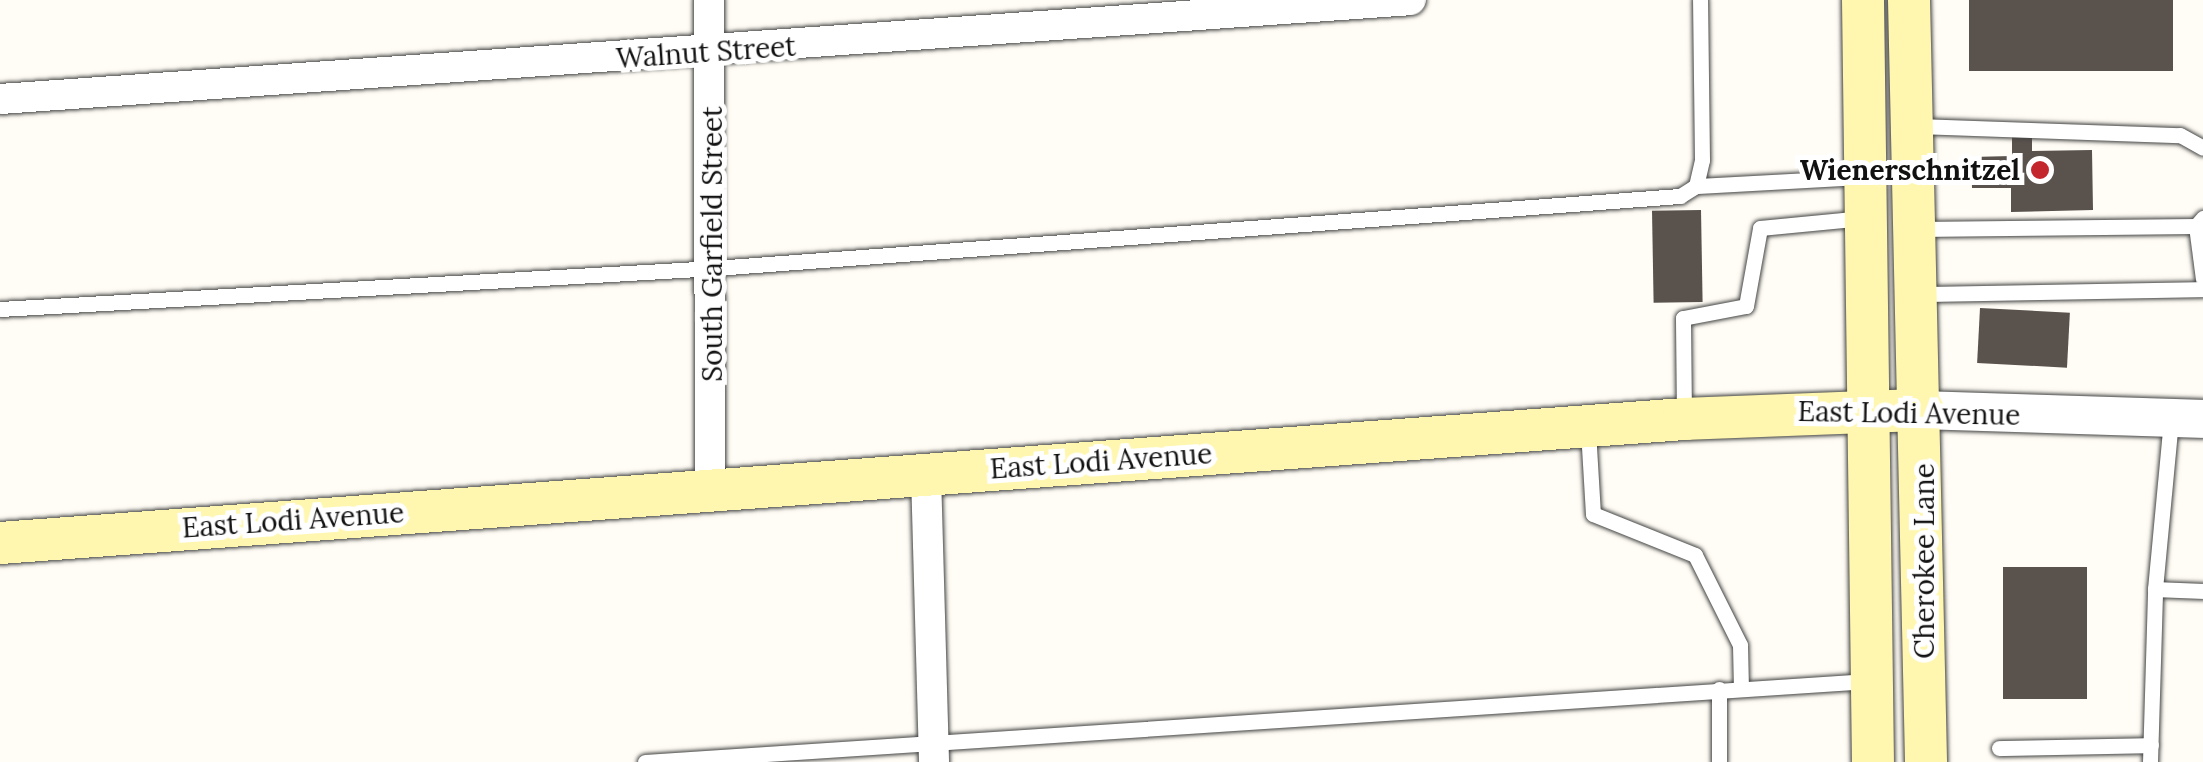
<!DOCTYPE html>
<html>
<head>
<meta charset="utf-8">
<style>
  body { margin:0 }
  #map { position:relative; width:2203px; height:762px; overflow:hidden; background:#fffdf5; font-family:Lora,serif }
  div>[style] { position:absolute }
  .building>* { inset:0; background:#5a524d; transform-origin:0 0 }
  .roads { filter:drop-shadow(0 0 2px #444) drop-shadow(0 0 2px #444) }
  .service>* { height:15px; margin:-7.5px; padding:0 7.5px; transform-origin:7.5px; border-radius:7.5px; background:#fff }
  .minor>* { height:30px; margin:-15px; padding:0 15px; transform-origin:15px; border-radius:15px; background:#fff }
  .tertiary>* { height:38px; margin:-19px; padding:0 19px; transform-origin:19px; border-radius:19px; background:#fff }
  .secondary>* { height:42px; margin:-21px; padding:0 21px; transform-origin:21px; border-radius:21px; background:#fff6b0 }
  .dots>* { width:28px; height:28px; translate:-50% -50%; box-sizing:border-box; border:5px solid #fff; border-radius:50% }
  span { translate:-50% -50%; white-space:nowrap; text-align:center; line-height:1.15; -webkit-text-stroke:10px #fff; paint-order:stroke }
  .street-label { font-size:28px; color:#111 }
  .poi-label { font-size:28px; color:#111; font-weight:700 }
  .right { translate:-100% -50%; text-align:right }
</style>
</head>
<body>
<div id="map">
  <div class="building">
    <div style="left:1969px;top:0;width:204px;height:71px"></div>
    <div style="clip-path:polygon(2012px 130px,2032px 130px,2032px 151px,2092px 150px,2093px 210px,2011px 212px,2011px 188px,1972px 188px,1971px 157px,2012px 156px)"></div>
    <div style="left:1701px;top:210px;width:92px;height:49px;rotate:89deg"></div>
    <div style="left:1980px;top:308px;width:90px;height:55px;rotate:3deg"></div>
    <div style="left:2087px;top:567px;width:132px;height:84px;rotate:90deg"></div>
  </div>
  <div class="roads">
    <div class="service">
      <div style="left:1917px;top:126px;width:263px;rotate:2deg"></div>
      <div style="left:2180px;top:135px;width:26px;rotate:29deg"></div>
      <div style="left:1696px;top:186px;width:166px;rotate:-3.1deg"></div>
      <div style="left:2196px;top:226px;width:53px;rotate:82.5deg"></div>
      <div style="left:1917px;top:229px;width:279px;rotate:-0.6deg"></div>
      <div style="left:2196px;top:226px;width:11px;rotate:-49deg"></div>
      <div style="left:1920px;top:294px;width:283px;rotate:-1deg"></div>
      <div style="left:0;top:309px;width:716px;rotate:-3.28deg"></div>
      <div style="left:715px;top:268px;width:968px;rotate:-4.27deg"></div>
      <div style="left:1680px;top:196px;width:19px;rotate:-32deg"></div>
      <div style="left:1696px;top:186px;width:27px;rotate:-77deg"></div>
      <div style="left:1702px;top:160px;width:160px;rotate:-90.7deg"></div>
      <div style="left:1684px;top:416px;width:98px;rotate:-90.6deg"></div>
      <div style="left:1683px;top:318px;width:64px;rotate:-10.8deg"></div>
      <div style="left:1746px;top:306px;width:79px;rotate:-79.8deg"></div>
      <div style="left:1760px;top:228px;width:104px;rotate:-5.5deg"></div>
      <div style="left:1588px;top:430px;width:84px;rotate:86.6deg"></div>
      <div style="left:1593px;top:514px;width:110px;rotate:21.9deg"></div>
      <div style="left:1695px;top:555px;width:101px;rotate:63.4deg"></div>
      <div style="left:1740px;top:645px;width:43px;rotate:88.7deg"></div>
      <div style="left:2155px;top:589px;width:48px;rotate:2.4deg"></div>
      <div style="left:1999px;top:748px;width:152px;rotate:-1.1deg"></div>
      <div style="left:645px;top:762px;width:1226px;rotate:-3.79deg"></div>
      <div style="left:1719px;top:762px;width:73px;rotate:-90deg"></div>
      <div style="left:2150px;top:762px;width:173px;rotate:-88.3deg"></div>
      <div style="left:2155px;top:589px;width:170px;rotate:-84.6deg"></div>
    </div>
    <div class="minor">
      <div style="left:709px;top:0;width:488px;rotate:89.9deg"></div>
      <div style="left:0;top:99px;width:1414px;rotate:-4.01deg"></div>
      <div style="left:926px;top:474px;width:288px;rotate:88.4deg"></div>
    </div>
    <div class="tertiary">
      <div style="left:1923px;top:410px;width:280px;rotate:1.8deg"></div>
    </div>
    <div class="secondary">
      <div style="left:1863px;top:0;width:762px;rotate:89.25deg"></div>
      <div style="left:1909px;top:0;width:762px;rotate:88.72deg"></div>
      <div style="left:0;top:543px;width:1689px;rotate:-4.21deg"></div>
      <div style="left:1684px;top:419px;width:239px;rotate:-2.2deg"></div>
    </div>
  </div>
  <div class="dots">
    <div style="left:2040px;top:170px;background:#c4262e"></div>
  </div>
  <div class="street-label">
    <span style="left:706px;top:52px;rotate:-4deg">Walnut Street</span>
    <span style="left:712px;top:244px;rotate:-90deg">South Garfield Street</span>
    <span style="left:1909px;top:413px;rotate:1deg">East Lodi Avenue</span>
    <span style="left:1101px;top:461px;rotate:-4deg">East Lodi Avenue</span>
    <span style="left:293px;top:520px;rotate:-4deg">East Lodi Avenue</span>
    <span style="left:1924px;top:561px;rotate:-90deg">Cherokee Lane</span>
  </div>
  <div class="poi-label">
    <span class="right" style="left:2020px;top:170px">Wienerschnitzel</span>
  </div>
</div>
</body>
</html>
